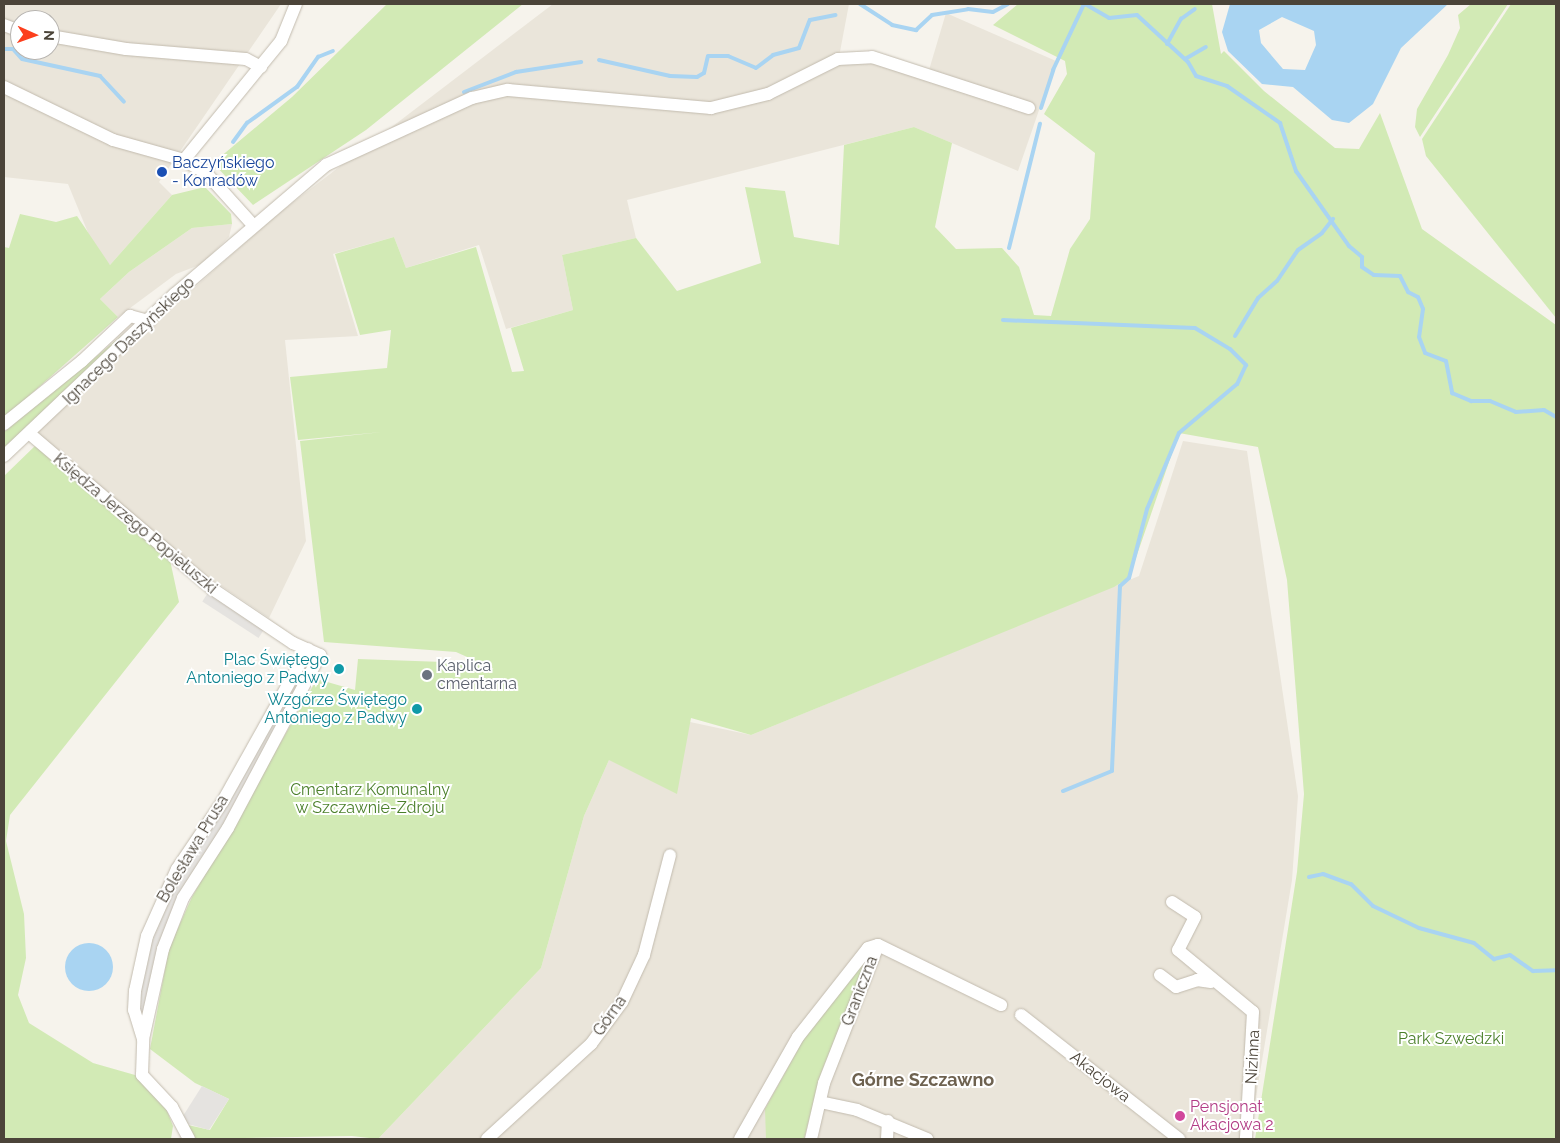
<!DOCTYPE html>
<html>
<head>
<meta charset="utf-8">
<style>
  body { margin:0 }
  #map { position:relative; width:1560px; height:1143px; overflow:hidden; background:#f6f3ec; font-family:Raleway,sans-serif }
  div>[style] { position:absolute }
  .residential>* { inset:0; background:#eae5da }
  .green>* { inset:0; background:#d2eab5 }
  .parking>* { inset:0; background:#e5e3e0; transform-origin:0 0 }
  .water>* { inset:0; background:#a9d4f2 }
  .round { border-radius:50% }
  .stream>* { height:4px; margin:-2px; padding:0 2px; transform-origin:2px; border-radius:2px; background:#a9d4f2 }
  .roads { filter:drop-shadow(0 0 1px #c2bbae) drop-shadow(0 0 1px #c2bbae) }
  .street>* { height:12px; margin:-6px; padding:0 6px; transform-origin:6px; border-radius:6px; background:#fff }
  .dots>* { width:14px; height:14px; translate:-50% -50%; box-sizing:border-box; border:2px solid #fff; border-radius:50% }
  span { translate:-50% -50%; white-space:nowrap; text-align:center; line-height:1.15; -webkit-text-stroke:4px #fff; paint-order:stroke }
  .transit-label { font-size:16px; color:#164399 }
  .left { translate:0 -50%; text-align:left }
  .street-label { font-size:16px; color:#4b4439 }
  .culture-label { font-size:16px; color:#0d838f }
  .right { translate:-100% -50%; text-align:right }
  .worship-label { font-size:16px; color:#5b616d }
  .park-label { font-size:16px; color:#4a7f2a }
  .hotel-label { font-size:16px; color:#b23c85 }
  .neighbourhood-label { font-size:18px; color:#6e6250; font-weight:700 }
  .frame { position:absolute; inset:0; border:5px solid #4b4439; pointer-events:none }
  .north { position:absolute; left:10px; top:10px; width:50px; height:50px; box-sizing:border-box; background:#fff; border:1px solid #b7b4b0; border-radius:50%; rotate:92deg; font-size:14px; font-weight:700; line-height:20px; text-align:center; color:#4b4439 }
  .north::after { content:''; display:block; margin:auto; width:18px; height:22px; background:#fc3f1d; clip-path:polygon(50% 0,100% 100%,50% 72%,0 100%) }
</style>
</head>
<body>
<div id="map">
  <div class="residential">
    <div style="clip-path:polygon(evenodd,4px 4px,281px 4px,159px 182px,172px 195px,110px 265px,96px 252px,68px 184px,4px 177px,4px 4px,20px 20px,50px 20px,50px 50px,20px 50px,20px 20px)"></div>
    <div style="clip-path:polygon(553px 4px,849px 4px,839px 57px,929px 70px,946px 13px,1056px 61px,1018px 171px,914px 127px,627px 200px,636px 238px,562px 255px,573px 310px,506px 329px,479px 245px,406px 268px,394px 237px,333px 254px,358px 336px,285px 340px,306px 541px,269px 618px,190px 565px,31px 433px,275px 216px)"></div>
    <div style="clip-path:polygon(232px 224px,229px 237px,202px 264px,176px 274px,118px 317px,100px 299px,129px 272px,192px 228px)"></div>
    <div style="clip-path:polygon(1183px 441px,1247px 451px,1298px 796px,1292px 880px,1249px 1139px,378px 1139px,541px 968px,584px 816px,609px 760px,690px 722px,751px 735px,1139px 576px)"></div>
  </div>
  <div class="green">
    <div style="clip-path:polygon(387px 4px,523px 4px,366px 130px,253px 205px,213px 163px,292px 97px)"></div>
    <div style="clip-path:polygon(1018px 4px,1212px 4px,1221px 54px,1224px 51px,1264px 91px,1335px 148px,1359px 149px,1380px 113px,1422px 229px,1556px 325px,1556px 1139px,1255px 1139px,1297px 872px,1304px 794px,1287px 580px,1258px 447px,1179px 433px,1129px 578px,1114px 587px,751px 735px,691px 718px,677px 794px,609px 760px,584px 816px,541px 968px,378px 1139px,352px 1136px,195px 1139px,188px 1125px,210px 1130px,229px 1099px,195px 1083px,150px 1049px,169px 948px,192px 897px,317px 679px,355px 690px,358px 659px,472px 663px,494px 669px,456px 652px,324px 642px,300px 441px,382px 432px,298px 440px,290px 377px,387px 368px,391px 330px,360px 335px,335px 254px,394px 237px,406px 268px,476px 247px,512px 372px,524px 371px,511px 328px,573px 310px,562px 255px,636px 238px,677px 291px,761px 263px,745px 187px,785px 191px,794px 237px,839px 245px,844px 145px,914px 127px,952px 143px,935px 227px,956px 249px,1002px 248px,1019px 267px,1034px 315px,1051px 316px,1070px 249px,1090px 219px,1095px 153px,1044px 114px,1067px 74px,1065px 61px,993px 25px)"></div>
    <div style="clip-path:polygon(1471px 4px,1508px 4px,1420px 137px,1415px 127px,1417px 109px,1448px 55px,1460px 28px,1458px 15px)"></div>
    <div style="clip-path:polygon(1511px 4px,1556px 4px,1556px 318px,1426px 156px,1422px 139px)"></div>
    <div style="clip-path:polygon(205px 187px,231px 214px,232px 224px,192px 228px,129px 272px,100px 299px,118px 317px,4px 418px,4px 247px,9px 248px,20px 214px,56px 222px,77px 216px,110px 265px,172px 195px)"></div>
    <div style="clip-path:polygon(126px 332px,4px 448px,4px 432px)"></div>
    <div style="clip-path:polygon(36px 445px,170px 560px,179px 602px,10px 815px,6px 841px,24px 914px,26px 958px,18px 995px,29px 1023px,93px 1063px,135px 1075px,166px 1108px,173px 1126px,171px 1139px,4px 1139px,4px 476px)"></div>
    <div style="clip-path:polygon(869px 955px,821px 1073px,804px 1139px,766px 1139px,765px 1109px,807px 1033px)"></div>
  </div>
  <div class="parking">
    <div style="left:211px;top:588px;width:67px;height:16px;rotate:33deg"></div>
    <div style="clip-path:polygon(292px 680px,303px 685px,159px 948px,144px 1012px,134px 1010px,162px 897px)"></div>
    <div style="clip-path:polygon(202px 1086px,229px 1099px,209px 1130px,188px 1124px,183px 1116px)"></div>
  </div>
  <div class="water">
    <div style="clip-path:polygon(evenodd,1230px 4px,1448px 4px,1401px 48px,1373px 104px,1349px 123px,1332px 120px,1293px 87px,1262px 84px,1228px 51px,1222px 32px,1230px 4px,1282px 17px,1314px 31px,1316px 45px,1305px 70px,1283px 69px,1261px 43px,1259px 30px,1282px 17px)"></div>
    <div class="round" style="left:65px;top:943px;width:48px;height:48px"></div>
  </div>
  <div class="stream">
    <div style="left:860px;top:4px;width:38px;rotate:33deg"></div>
    <div style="left:892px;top:25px;width:25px;rotate:12deg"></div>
    <div style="left:916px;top:30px;width:22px;rotate:-43deg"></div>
    <div style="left:932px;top:15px;width:36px;rotate:-9deg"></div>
    <div style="left:968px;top:9px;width:25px;rotate:7deg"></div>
    <div style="left:993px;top:12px;width:17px;rotate:-28deg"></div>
    <div style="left:1085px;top:4px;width:28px;rotate:30deg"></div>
    <div style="left:1109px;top:18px;width:28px;rotate:-6deg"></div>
    <div style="left:1137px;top:15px;width:69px;rotate:42.7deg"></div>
    <div style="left:1188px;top:62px;width:16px;rotate:60deg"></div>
    <div style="left:1196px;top:76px;width:33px;rotate:18deg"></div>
    <div style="left:1227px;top:86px;width:65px;rotate:34.9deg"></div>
    <div style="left:1280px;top:123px;width:51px;rotate:71.6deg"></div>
    <div style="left:1296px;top:171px;width:92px;rotate:54.8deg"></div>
    <div style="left:1349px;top:246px;width:17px;rotate:40deg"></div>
    <div style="left:1362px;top:257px;width:10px;rotate:90deg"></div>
    <div style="left:1362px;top:267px;width:14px;rotate:34deg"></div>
    <div style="left:1374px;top:275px;width:26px;rotate:2deg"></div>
    <div style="left:1400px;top:276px;width:18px;rotate:63deg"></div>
    <div style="left:1408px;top:292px;width:11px;rotate:27deg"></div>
    <div style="left:1418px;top:297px;width:13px;rotate:67deg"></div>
    <div style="left:1423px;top:309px;width:28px;rotate:98deg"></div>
    <div style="left:1419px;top:337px;width:17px;rotate:69deg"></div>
    <div style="left:1425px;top:353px;width:22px;rotate:21deg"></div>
    <div style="left:1446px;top:361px;width:33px;rotate:79deg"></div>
    <div style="left:1452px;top:393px;width:21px;rotate:23deg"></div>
    <div style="left:1471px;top:401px;width:19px"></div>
    <div style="left:1490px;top:401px;width:28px;rotate:23deg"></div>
    <div style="left:1516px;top:412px;width:28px;rotate:-4deg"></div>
    <div style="left:1544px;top:410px;width:14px;rotate:30deg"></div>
    <div style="left:1167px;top:44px;width:29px;rotate:-61deg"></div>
    <div style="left:1181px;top:19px;width:17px;rotate:-36deg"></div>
    <div style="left:4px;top:49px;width:9px"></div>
    <div style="left:13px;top:49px;width:13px;rotate:48deg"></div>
    <div style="left:22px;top:59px;width:80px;rotate:12.3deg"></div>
    <div style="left:100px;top:76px;width:35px;rotate:47deg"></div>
    <div style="left:1185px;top:59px;width:24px;rotate:-30deg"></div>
    <div style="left:599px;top:60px;width:73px;rotate:12.7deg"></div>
    <div style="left:670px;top:76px;width:27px;rotate:2deg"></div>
    <div style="left:697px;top:77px;width:8px;rotate:-30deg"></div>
    <div style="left:704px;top:73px;width:17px;rotate:-77deg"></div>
    <div style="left:708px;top:56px;width:20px"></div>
    <div style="left:728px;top:56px;width:30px;rotate:23deg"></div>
    <div style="left:756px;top:68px;width:21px;rotate:-37deg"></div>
    <div style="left:773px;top:55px;width:27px;rotate:-15deg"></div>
    <div style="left:799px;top:48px;width:30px;rotate:-69deg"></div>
    <div style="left:810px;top:20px;width:26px;rotate:-11deg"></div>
    <div style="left:464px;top:92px;width:56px;rotate:-21deg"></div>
    <div style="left:516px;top:72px;width:66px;rotate:-8.7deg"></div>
    <div style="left:1041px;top:108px;width:40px;rotate:-72deg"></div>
    <div style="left:1053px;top:70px;width:73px;rotate:-64.8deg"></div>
    <div style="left:233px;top:142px;width:24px;rotate:-54deg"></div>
    <div style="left:247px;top:123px;width:62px;rotate:-35.8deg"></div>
    <div style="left:297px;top:87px;width:37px;rotate:-55deg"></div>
    <div style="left:318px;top:57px;width:16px;rotate:-22deg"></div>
    <div style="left:1009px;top:248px;width:128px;rotate:-76deg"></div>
    <div style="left:1003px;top:320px;width:192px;rotate:2.4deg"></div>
    <div style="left:1195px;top:328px;width:41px;rotate:31deg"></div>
    <div style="left:1230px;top:349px;width:23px;rotate:45deg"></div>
    <div style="left:1246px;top:365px;width:21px;rotate:115deg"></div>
    <div style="left:1237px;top:384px;width:76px;rotate:139.8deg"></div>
    <div style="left:1179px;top:433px;width:82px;rotate:112.8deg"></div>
    <div style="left:1147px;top:509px;width:71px;rotate:104.6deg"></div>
    <div style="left:1129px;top:578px;width:12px;rotate:138deg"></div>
    <div style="left:1120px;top:586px;width:185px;rotate:92.5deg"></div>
    <div style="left:1112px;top:771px;width:53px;rotate:157.8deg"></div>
    <div style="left:1235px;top:336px;width:44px;rotate:-58.8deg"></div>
    <div style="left:1258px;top:298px;width:25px;rotate:-42deg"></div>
    <div style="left:1277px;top:281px;width:37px;rotate:-56deg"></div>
    <div style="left:1298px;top:250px;width:29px;rotate:-35deg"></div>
    <div style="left:1322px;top:233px;width:18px;rotate:-52deg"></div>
    <div style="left:1309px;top:877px;width:14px;rotate:-12deg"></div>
    <div style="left:1323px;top:874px;width:30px;rotate:20deg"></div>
    <div style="left:1351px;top:884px;width:31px;rotate:45deg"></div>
    <div style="left:1373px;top:906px;width:51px;rotate:25.6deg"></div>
    <div style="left:1419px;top:928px;width:57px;rotate:15.3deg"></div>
    <div style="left:1474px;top:943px;width:26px;rotate:39deg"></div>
    <div style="left:1494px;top:959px;width:16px;rotate:-14deg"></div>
    <div style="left:1510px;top:955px;width:28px;rotate:35deg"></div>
    <div style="left:1533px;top:971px;width:23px;rotate:-2deg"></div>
  </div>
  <div class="roads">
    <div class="street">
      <div style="left:4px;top:25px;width:17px;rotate:21deg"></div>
      <div style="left:50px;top:36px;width:77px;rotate:9.7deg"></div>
      <div style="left:126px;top:49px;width:120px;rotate:4.8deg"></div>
      <div style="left:246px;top:59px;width:17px;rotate:28deg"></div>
      <div style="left:4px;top:87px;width:121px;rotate:25.9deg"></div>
      <div style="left:113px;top:140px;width:74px;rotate:15.7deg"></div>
      <div style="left:184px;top:160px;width:27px;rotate:31deg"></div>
      <div style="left:207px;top:174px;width:69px;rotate:48deg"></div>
      <div style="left:184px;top:160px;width:154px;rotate:-50.8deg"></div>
      <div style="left:281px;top:41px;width:40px;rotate:-68deg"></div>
      <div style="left:4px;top:424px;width:100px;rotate:-38.9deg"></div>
      <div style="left:82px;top:361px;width:66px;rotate:-43.2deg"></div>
      <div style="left:130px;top:316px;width:20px;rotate:15deg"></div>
      <div style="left:30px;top:434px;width:238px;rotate:40.4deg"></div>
      <div style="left:211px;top:588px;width:99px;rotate:33.9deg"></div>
      <div style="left:293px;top:643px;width:30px;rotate:24deg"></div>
      <div style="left:320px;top:655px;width:196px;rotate:118deg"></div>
      <div style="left:228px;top:828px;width:83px;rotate:122.7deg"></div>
      <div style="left:183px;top:898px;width:55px;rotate:111.4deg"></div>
      <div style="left:163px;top:949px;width:92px;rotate:102.5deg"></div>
      <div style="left:4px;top:456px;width:236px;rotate:-43.5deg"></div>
      <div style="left:175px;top:294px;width:199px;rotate:-40.5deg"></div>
      <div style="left:326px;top:165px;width:161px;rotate:-24.7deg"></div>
      <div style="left:472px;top:98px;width:37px;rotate:-13deg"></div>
      <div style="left:508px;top:90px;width:204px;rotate:5.1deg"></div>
      <div style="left:711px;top:108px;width:59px;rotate:-13.8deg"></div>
      <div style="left:768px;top:94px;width:78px;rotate:-26.6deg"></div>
      <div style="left:838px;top:59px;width:34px;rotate:-3deg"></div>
      <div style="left:872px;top:57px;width:165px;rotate:18deg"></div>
      <div style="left:1172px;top:902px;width:27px;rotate:33deg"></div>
      <div style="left:1195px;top:917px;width:37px;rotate:117deg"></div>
      <div style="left:1178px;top:950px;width:97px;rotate:39.6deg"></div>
      <div style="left:1253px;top:1012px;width:127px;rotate:93.2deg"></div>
      <div style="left:1160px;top:975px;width:20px;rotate:37deg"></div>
      <div style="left:1176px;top:987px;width:22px;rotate:-18deg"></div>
      <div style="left:1197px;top:980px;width:14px;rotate:8deg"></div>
      <div style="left:1021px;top:1015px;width:201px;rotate:38.1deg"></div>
      <div style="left:820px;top:1102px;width:38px;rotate:12deg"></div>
      <div style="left:857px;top:1110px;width:76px;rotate:22.5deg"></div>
      <div style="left:189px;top:1139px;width:36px;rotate:-118deg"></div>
      <div style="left:172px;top:1107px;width:44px;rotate:-133.2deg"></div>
      <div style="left:142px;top:1075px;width:36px;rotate:-88deg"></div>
      <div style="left:143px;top:1039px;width:30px;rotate:-107deg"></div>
      <div style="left:134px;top:1010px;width:19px;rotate:-87deg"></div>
      <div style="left:135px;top:991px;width:56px;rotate:-77.7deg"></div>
      <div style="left:147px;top:936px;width:73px;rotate:-65.9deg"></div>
      <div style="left:177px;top:869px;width:82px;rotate:-55.9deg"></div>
      <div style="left:223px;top:801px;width:174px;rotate:-60.8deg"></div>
      <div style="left:487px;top:1139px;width:141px;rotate:-42.4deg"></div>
      <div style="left:591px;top:1044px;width:52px;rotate:-53.6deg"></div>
      <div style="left:622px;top:1002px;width:52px;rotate:-64.9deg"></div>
      <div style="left:644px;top:955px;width:103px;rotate:-75.4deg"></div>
      <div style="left:740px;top:1139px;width:117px;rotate:-60.4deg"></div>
      <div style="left:798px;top:1037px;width:113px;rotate:-51.8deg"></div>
      <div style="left:868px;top:948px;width:10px;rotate:-17deg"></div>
      <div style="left:811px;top:1139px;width:57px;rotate:-76.9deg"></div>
      <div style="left:824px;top:1083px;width:148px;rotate:-68.6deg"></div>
      <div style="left:878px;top:945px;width:137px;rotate:26deg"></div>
      <div style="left:887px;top:1139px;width:18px;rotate:-87deg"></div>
    </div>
  </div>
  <div class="dots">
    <div style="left:162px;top:172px;background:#1a4fb4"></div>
    <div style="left:339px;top:669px;background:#0f9aa8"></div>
    <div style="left:427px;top:675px;background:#6b7280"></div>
    <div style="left:417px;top:709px;background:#0f9aa8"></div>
    <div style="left:1180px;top:1116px;background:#d1479c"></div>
  </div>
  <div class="transit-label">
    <span class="left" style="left:172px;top:172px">Baczyńskiego<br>- Konradów</span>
  </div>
  <div class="street-label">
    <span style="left:129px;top:341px;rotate:-44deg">Ignacego Daszyńskiego</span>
    <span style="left:135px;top:524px;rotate:40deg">Księdza Jerzego Popiełuszki</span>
    <span style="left:193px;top:849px;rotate:-59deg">Bolesława Prusa</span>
    <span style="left:860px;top:991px;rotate:-69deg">Graniczna</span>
    <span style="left:610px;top:1016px;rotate:-55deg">Górna</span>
    <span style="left:1253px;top:1057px;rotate:-87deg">Nizinna</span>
    <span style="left:1100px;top:1077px;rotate:38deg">Akacjowa</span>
  </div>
  <div class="culture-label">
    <span class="right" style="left:329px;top:669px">Plac Świętego<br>Antoniego z Padwy</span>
    <span class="right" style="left:407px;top:709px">Wzgórze Świętego<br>Antoniego z Padwy</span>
  </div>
  <div class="worship-label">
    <span class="left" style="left:437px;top:675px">Kaplica<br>cmentarna</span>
  </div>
  <div class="park-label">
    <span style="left:370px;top:799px">Cmentarz Komunalny<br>w Szczawnie-Zdroju</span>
    <span style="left:1451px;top:1039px">Park Szwedzki</span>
  </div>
  <div class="hotel-label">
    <span class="left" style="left:1190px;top:1116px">Pensjonat<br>Akacjowa 2</span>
  </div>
  <div class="neighbourhood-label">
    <span style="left:923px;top:1080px">Górne Szczawno</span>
  </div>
  <div class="frame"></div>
  <div class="north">N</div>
</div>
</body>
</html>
